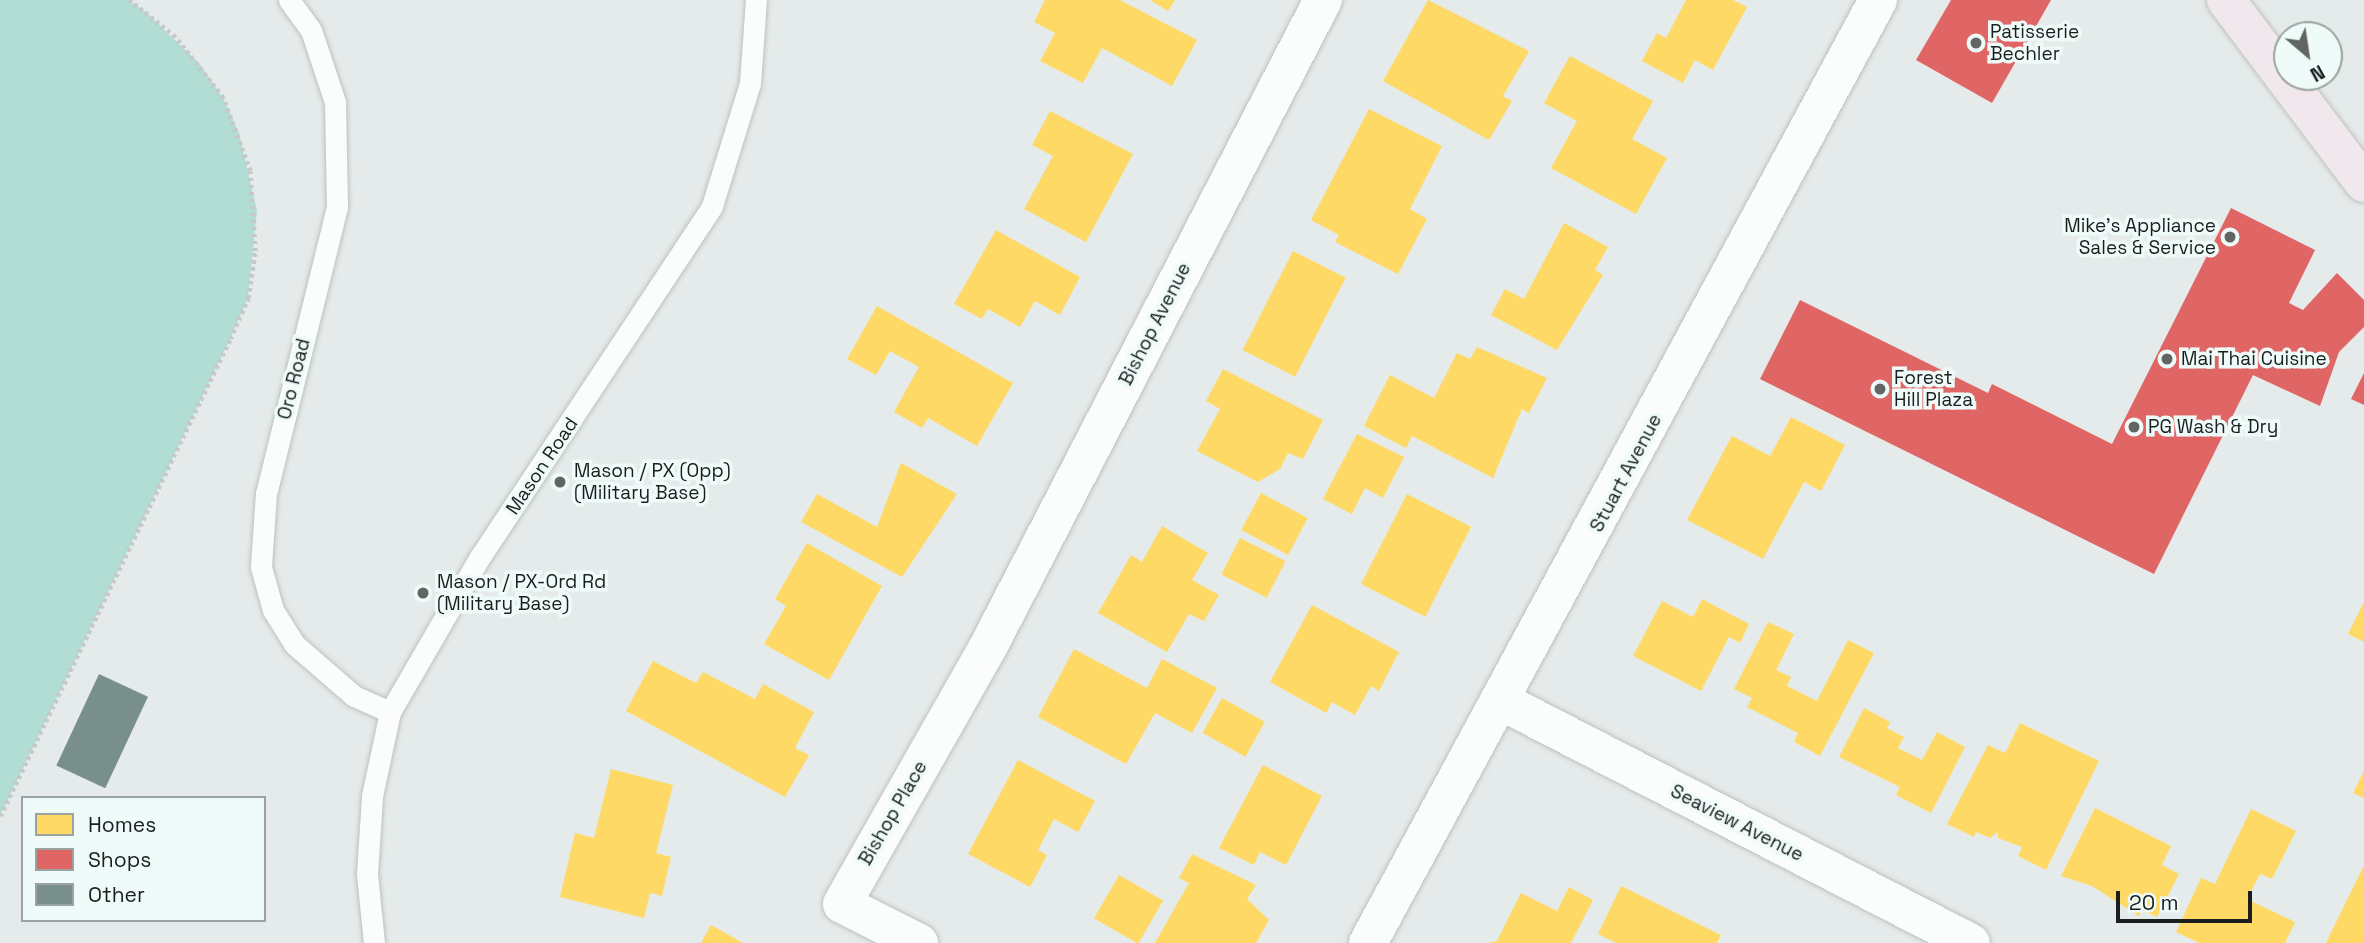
<!DOCTYPE html>
<html>
<head>
<meta charset="utf-8">
<style>
  body { margin:0 }
  #map { position:relative; width:2364px; height:943px; overflow:hidden; background:#e5ebea; font-family:"Space Grotesk",sans-serif }
  div>[style] { position:absolute }
  .green>* { inset:0; background:#b1ddd5 }
  .homes>* { inset:0; background:#ffd966; transform-origin:0 0 }
  .shops>* { inset:0; background:#e06666 }
  .building>* { inset:0; background:#798f8c; transform-origin:0 0 }
  .path>* { height:4.5px; margin-top:-2.25px; transform-origin:0; background:repeating-linear-gradient(90deg,#c6c9c8 0 3.5px,transparent 0 7px) }
  .roads { filter:drop-shadow(0 0 2px #bdc2c1) drop-shadow(0 0 2px #bdc2c1) }
  .service>* { height:21px; margin:-10.5px; padding:0 10.5px; transform-origin:10.5px; border-radius:10.5px; background:#fbfcfc }
  .minor>* { height:38px; margin:-19px; padding:0 19px; transform-origin:19px; border-radius:19px; background:#fbfcfc }
  .primary>* { height:38px; margin:-19px; padding:0 19px; transform-origin:19px; border-radius:19px; background:#f0e8ec }
  .dots>* { width:19px; height:19px; translate:-50% -50%; box-sizing:border-box; border:4px solid #effbf9; border-radius:50% }
  span { translate:-50% -50%; white-space:nowrap; text-align:center; line-height:1.15; -webkit-text-stroke:7px #effbf9; paint-order:stroke }
  .poi-label { font-size:19px; color:#1a1e1e }
  .left { translate:0 -50%; text-align:left }
  .right { translate:-100% -50%; text-align:right }
  .street-label { font-size:19px; color:#1a1e1e }
  .legend { position:absolute; left:21px; top:796px; width:245px; height:126px; box-sizing:border-box; background:#effbf9; border:2px solid #9aa3a1; margin:0; padding:9px 12px; list-style:none; font-size:21px; color:#1a1e1e }
  .legend li { display:flex; align-items:center; gap:14px; height:35px }
  .legend b { width:35px; border:2px solid #9aa3a1 }
  .north { position:absolute; left:2273px; top:21px; width:70px; height:70px; box-sizing:border-box; background:#effbf9; border:2px solid #9aa3a1; border-radius:50%; rotate:151deg; font-size:19px; font-weight:700; line-height:28px; text-align:center; color:#1a1e1e }
  .north::after { content:''; display:block; margin:auto; width:24px; height:32px; background:#616665; clip-path:polygon(50% 0,100% 100%,50% 72%,0 100%) }
  .scale { position:absolute; left:2116px; top:891px; width:136px; height:32px; box-sizing:border-box; border:4px solid #1a1e1e; border-top:0; padding-left:9px; font-size:21px; line-height:24px; white-space:nowrap; color:#1a1e1e; -webkit-text-stroke:5px #effbf9; paint-order:stroke }
</style>
</head>
<body>
<div id="map">
  <div class="green">
    <div style="clip-path:polygon(0 0,129px 0,146px 12px,200px 64px,223px 98px,239px 133px,257px 211px,248px 298px,230px 339px,0 816px)"></div>
  </div>
  <div class="homes">
    <div style="clip-path:polygon(1045px 0,1120px 0,1197px 40px,1172px 86px,1102px 48px,1083px 83px,1040px 61px,1055px 33px,1034px 22px)"></div>
    <div style="clip-path:polygon(1150px 0,1175px 0,1168px 11px)"></div>
    <div style="clip-path:polygon(1428px 0,1529px 51px,1503px 96px,1512px 101px,1489px 140px,1383px 81px)"></div>
    <div style="clip-path:polygon(1686px 0,1733px 0,1747px 7px,1713px 70px,1695px 60px,1683px 83px,1642px 61px,1657px 33px,1666px 38px)"></div>
    <div style="clip-path:polygon(1570px 56px,1653px 101px,1632px 139px,1667px 158px,1636px 214px,1551px 168px,1577px 121px,1544px 103px)"></div>
    <div style="clip-path:polygon(1369px 109px,1442px 146px,1410px 209px,1427px 219px,1398px 274px,1335px 242px,1339px 235px,1311px 220px)"></div>
    <div style="clip-path:polygon(1050px 111px,1133px 154px,1086px 242px,1024px 209px,1053px 156px,1032px 145px)"></div>
    <div style="clip-path:polygon(1564px 223px,1608px 247px,1595px 270px,1603px 275px,1557px 350px,1491px 315px,1505px 289px,1524px 299px)"></div>
    <div style="clip-path:polygon(996px 230px,1080px 277px,1060px 315px,1035px 301px,1020px 327px,988px 309px,982px 319px,954px 304px)"></div>
    <div style="left:1293px;top:251px;width:59px;height:111px;rotate:27deg"></div>
    <div style="clip-path:polygon(877px 306px,1013px 383px,977px 446px,928px 418px,922px 428px,894px 412px,919px 367px,890px 351px,876px 375px,847px 359px)"></div>
    <div style="clip-path:polygon(1477px 347px,1547px 378px,1529px 413px,1522px 409px,1493px 478px,1412px 436px,1406px 448px,1364px 426px,1390px 375px,1434px 398px,1457px 353px,1470px 359px)"></div>
    <div style="clip-path:polygon(1223px 369px,1323px 420px,1303px 459px,1288px 453px,1280px 469px,1258px 482px,1197px 451px,1220px 409px,1206px 401px)"></div>
    <div style="clip-path:polygon(1791px 417px,1845px 445px,1821px 491px,1804px 482px,1763px 559px,1687px 520px,1732px 436px,1770px 456px)"></div>
    <div style="clip-path:polygon(1357px 434px,1404px 457px,1383px 498px,1365px 488px,1352px 514px,1323px 499px)"></div>
    <div style="clip-path:polygon(901px 463px,957px 494px,902px 577px,801px 522px,817px 494px,877px 527px)"></div>
    <div style="left:1261px;top:493px;width:53px;height:42px;rotate:28deg"></div>
    <div style="left:1407px;top:494px;width:72px;height:101px;rotate:27deg"></div>
    <div style="clip-path:polygon(1162px 526px,1208px 553px,1192px 580px,1219px 595px,1204px 621px,1189px 614px,1167px 652px,1098px 613px,1131px 555px,1142px 562px)"></div>
    <div style="left:1240px;top:538px;width:51px;height:41px;rotate:27deg"></div>
    <div style="clip-path:polygon(807px 543px,882px 586px,829px 680px,764px 644px,786px 606px,775px 599px)"></div>
    <div style="clip-path:polygon(1702px 599px,1749px 624px,1740px 643px,1729px 637px,1701px 691px,1633px 656px,1662px 601px,1693px 617px)"></div>
    <div style="clip-path:polygon(2364px 602px,2364px 642px,2348px 634px)"></div>
    <div style="clip-path:polygon(1312px 605px,1399px 652px,1379px 691px,1371px 686px,1355px 715px,1332px 702px,1326px 713px,1270px 682px)"></div>
    <div style="clip-path:polygon(1768px 622px,1794px 634px,1776px 670px,1791px 677px,1787px 686px,1817px 701px,1848px 640px,1874px 653px,1820px 756px,1794px 742px,1798px 733px,1747px 707px,1752px 698px,1734px 689px)"></div>
    <div style="clip-path:polygon(1074px 649px,1147px 688px,1162px 659px,1217px 688px,1192px 733px,1155px 713px,1126px 764px,1038px 717px)"></div>
    <div style="clip-path:polygon(653px 661px,696px 683px,703px 672px,755px 699px,763px 684px,814px 712px,795px 748px,809px 755px,785px 797px,626px 711px)"></div>
    <div style="left:1222px;top:698px;width:49px;height:40px;rotate:29deg"></div>
    <div style="clip-path:polygon(1864px 708px,1890px 722px,1887px 728px,1904px 737px,1898px 748px,1922px 760px,1937px 732px,1965px 747px,1931px 813px,1896px 795px,1900px 787px,1839px 757px)"></div>
    <div style="clip-path:polygon(2020px 723px,2099px 761px,2046px 870px,2018px 856px,2022px 847px,1998px 838px,1998px 832px,1990px 838px,1976px 832px,1974px 837px,1947px 824px,1988px 745px,2005px 753px)"></div>
    <div style="clip-path:polygon(1018px 760px,1095px 801px,1078px 832px,1054px 819px,1038px 850px,1047px 855px,1030px 887px,968px 854px)"></div>
    <div style="clip-path:polygon(1263px 765px,1322px 796px,1286px 865px,1260px 852px,1254px 865px,1219px 848px)"></div>
    <div style="clip-path:polygon(611px 769px,673px 785px,656px 853px,671px 857px,662px 896px,650px 893px,644px 918px,560px 897px,575px 833px,594px 838px)"></div>
    <div style="clip-path:polygon(2364px 771px,2364px 798px,2353px 793px)"></div>
    <div style="clip-path:polygon(2095px 808px,2171px 846px,2162px 865px,2179px 874px,2157px 917px,2142px 910px,2139px 916px,2092px 886px,2061px 876px)"></div>
    <div style="clip-path:polygon(2251px 809px,2296px 831px,2272px 879px,2260px 874px,2247px 899px,2295px 922px,2285px 943px,2199px 943px,2176px 932px,2201px 878px,2215px 884px)"></div>
    <div style="clip-path:polygon(1192px 854px,1256px 885px,1247px 899px,1269px 920px,1256px 943px,1155px 943px,1189px 883px,1179px 878px)"></div>
    <div style="clip-path:polygon(2364px 865px,2364px 943px,2326px 943px)"></div>
    <div style="left:1119px;top:875px;width:51px;height:50px;rotate:30deg"></div>
    <div style="clip-path:polygon(1621px 886px,1721px 935px,1717px 943px,1616px 943px,1598px 934px)"></div>
    <div style="clip-path:polygon(1569px 887px,1593px 900px,1571px 943px,1488px 943px,1497px 941px,1521px 893px,1557px 911px)"></div>
    <div style="clip-path:polygon(711px 925px,743px 943px,701px 943px)"></div>
  </div>
  <div class="shops">
    <div style="clip-path:polygon(1951px 0,2051px 0,1992px 103px,1916px 60px)"></div>
    <div style="clip-path:polygon(2231px 208px,2315px 250px,2289px 303px,2303px 310px,2337px 273px,2364px 300px,2364px 327px,2339px 352px,2320px 406px,2253px 375px,2154px 574px,1760px 379px,1800px 300px,1988px 393px,1992px 384px,2112px 444px)"></div>
    <div style="clip-path:polygon(2364px 373px,2364px 405px,2351px 399px)"></div>
  </div>
  <div class="building">
    <div style="left:99px;top:674px;width:54px;height:101px;rotate:25deg"></div>
  </div>
  <div class="path">
    <div style="left:0;top:816px;width:530px;rotate:-64.26deg"></div>
    <div style="left:230px;top:339px;width:45px;rotate:-66.3deg"></div>
    <div style="left:248px;top:298px;width:48px;rotate:-81.5deg"></div>
    <div style="left:255px;top:251px;width:80px;rotate:-93.6deg"></div>
    <div style="left:250px;top:171px;width:78px;rotate:-110.3deg"></div>
    <div style="left:223px;top:98px;width:78px;rotate:-128.2deg"></div>
    <div style="left:175px;top:37px;width:59px;rotate:-141.2deg"></div>
  </div>
  <div class="roads">
    <div class="service">
      <div style="left:289px;top:0;width:37px;rotate:54deg"></div>
      <div style="left:311px;top:30px;width:76px;rotate:71.6deg"></div>
      <div style="left:335px;top:102px;width:105px;rotate:88.9deg"></div>
      <div style="left:337px;top:207px;width:295px;rotate:103.9deg"></div>
      <div style="left:266px;top:493px;width:74px;rotate:93.9deg"></div>
      <div style="left:261px;top:567px;width:45px;rotate:74.4deg"></div>
      <div style="left:273px;top:610px;width:40px;rotate:58deg"></div>
      <div style="left:294px;top:644px;width:79px;rotate:40.9deg"></div>
      <div style="left:354px;top:696px;width:39px;rotate:24deg"></div>
      <div style="left:374px;top:943px;width:69px;rotate:-95.8deg"></div>
      <div style="left:367px;top:874px;width:78px;rotate:-86.3deg"></div>
      <div style="left:372px;top:796px;width:86px;rotate:-77.9deg"></div>
      <div style="left:390px;top:712px;width:179px;rotate:-59.9deg"></div>
      <div style="left:480px;top:557px;width:421px;rotate:-56.5deg"></div>
      <div style="left:712px;top:206px;width:129px;rotate:-72.8deg"></div>
      <div style="left:750px;top:83px;width:83px;rotate:-85.9deg"></div>
    </div>
    <div class="minor">
      <div style="left:1503px;top:702px;width:526px;rotate:27.25deg"></div>
      <div style="left:919px;top:943px;width:86px;rotate:-153.1deg"></div>
      <div style="left:842px;top:904px;width:296px;rotate:-60.4deg"></div>
      <div style="left:988px;top:647px;width:729px;rotate:-62.63deg"></div>
      <div style="left:1368px;top:943px;width:1072px;rotate:-61.59deg"></div>
    </div>
    <div class="primary">
      <div style="left:2226px;top:0;width:229px;rotate:53deg"></div>
    </div>
  </div>
  <div class="dots">
    <div style="left:1976px;top:43px;background:#616665"></div>
    <div style="left:2230px;top:237px;background:#616665"></div>
    <div style="left:2167px;top:359px;background:#616665"></div>
    <div style="left:1880px;top:389px;background:#616665"></div>
    <div style="left:2134px;top:427px;background:#616665"></div>
    <div style="left:560px;top:482px;background:#616665"></div>
    <div style="left:423px;top:593px;background:#616665"></div>
  </div>
  <div class="poi-label">
    <span class="left" style="left:1990px;top:43px">Patisserie<br>Bechler</span>
    <span class="right" style="left:2216px;top:237px">Mike's Appliance<br>Sales &amp; Service</span>
    <span class="left" style="left:2181px;top:359px">Mai Thai Cuisine</span>
    <span class="left" style="left:1894px;top:389px">Forest<br>Hill Plaza</span>
    <span class="left" style="left:2148px;top:427px">PG Wash &amp; Dry</span>
    <span class="left" style="left:574px;top:482px">Mason / PX (Opp)<br>(Military Base)</span>
    <span class="left" style="left:437px;top:593px">Mason / PX-Ord Rd<br>(Military Base)</span>
  </div>
  <div class="street-label">
    <span style="left:1155px;top:324px;rotate:-63deg">Bishop Avenue</span>
    <span style="left:294px;top:379px;rotate:-76deg">Oro Road</span>
    <span style="left:542px;top:466px;rotate:-56deg">Mason Road</span>
    <span style="left:1626px;top:473px;rotate:-62deg">Stuart Avenue</span>
    <span style="left:893px;top:813px;rotate:-60deg">Bishop Place</span>
    <span style="left:1737px;top:823px;rotate:27deg">Seaview Avenue</span>
  </div>
  <ul class="legend">
  <li><b style="height:19px;background:#ffd966"></b>Homes</li>
  <li><b style="height:19px;background:#e06666"></b>Shops</li>
  <li><b style="height:19px;background:#798f8c"></b>Other</li>
  </ul>
  <div class="north">N</div>
  <div class="scale">20 m</div>
</div>
</body>
</html>
